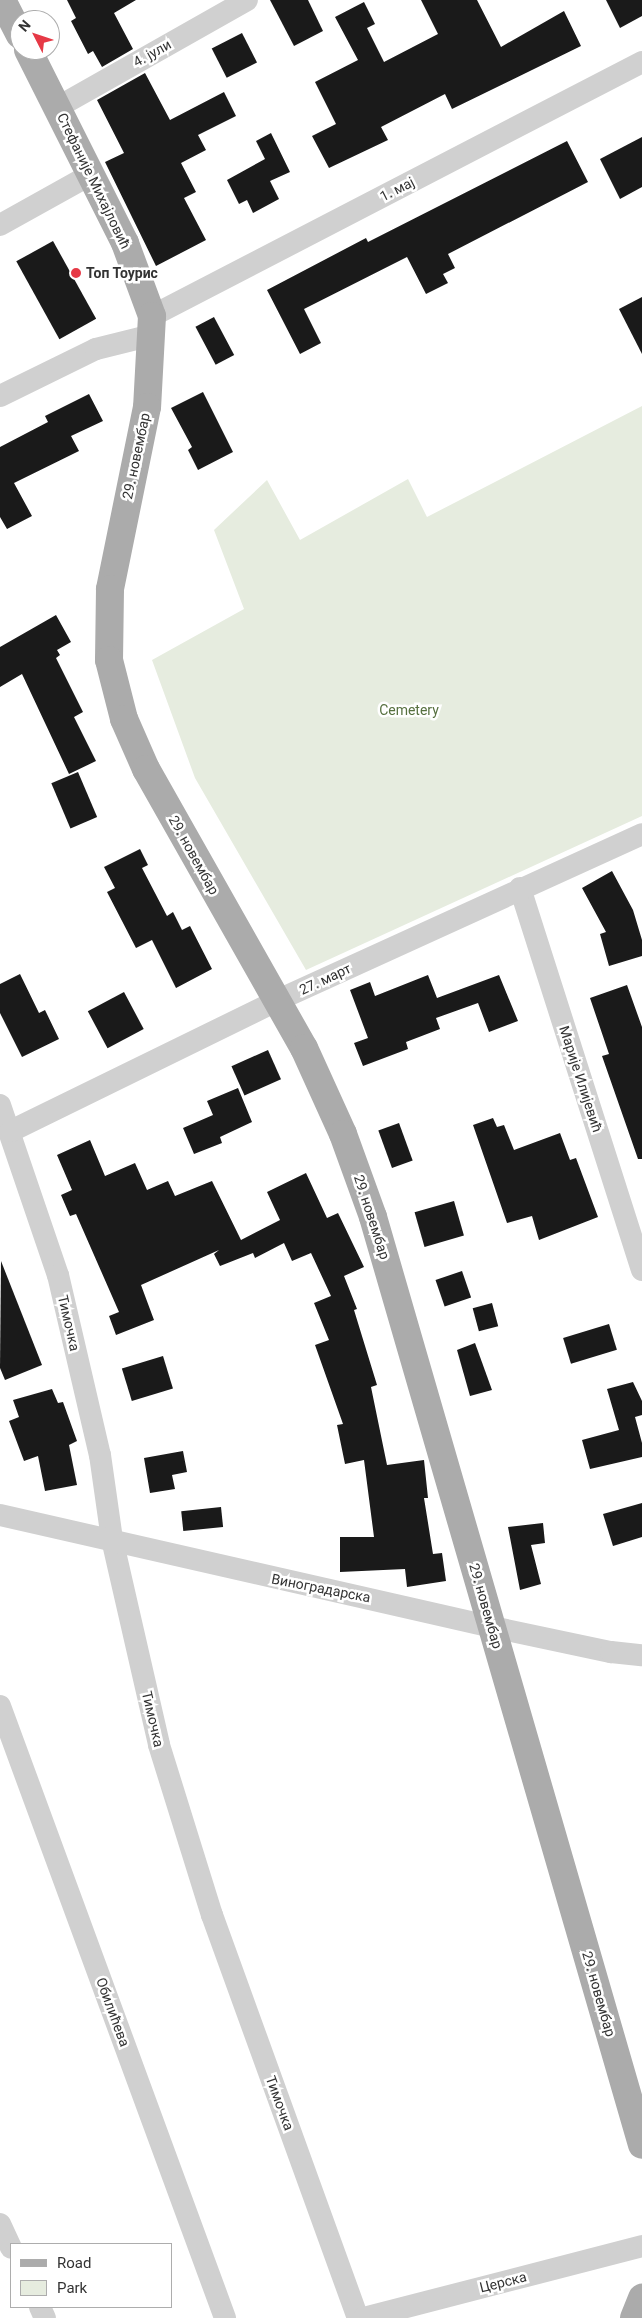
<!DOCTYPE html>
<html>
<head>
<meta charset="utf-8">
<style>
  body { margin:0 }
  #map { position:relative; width:642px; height:2318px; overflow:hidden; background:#fff; font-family:Roboto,sans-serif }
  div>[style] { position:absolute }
  .green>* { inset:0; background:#e6ecdf }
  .building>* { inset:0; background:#1a1a1a; transform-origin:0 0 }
  .minor>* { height:22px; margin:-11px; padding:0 11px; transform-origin:11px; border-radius:11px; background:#d0d0d0 }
  .major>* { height:28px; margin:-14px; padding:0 14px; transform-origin:14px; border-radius:14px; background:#ababab }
  .dots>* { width:14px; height:14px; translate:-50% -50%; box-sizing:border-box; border:2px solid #fff; border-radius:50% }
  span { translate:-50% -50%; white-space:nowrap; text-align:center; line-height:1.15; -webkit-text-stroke:5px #fff; paint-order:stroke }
  .street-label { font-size:14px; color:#333 }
  .poi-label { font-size:14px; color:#333; font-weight:700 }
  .left { translate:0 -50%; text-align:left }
  .park-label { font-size:14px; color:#56703f }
  .legend { position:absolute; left:10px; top:2243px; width:162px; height:65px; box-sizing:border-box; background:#fff; border:1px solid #adadad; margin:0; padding:6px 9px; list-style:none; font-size:15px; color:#333 }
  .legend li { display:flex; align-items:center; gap:10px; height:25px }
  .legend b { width:25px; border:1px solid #adadad }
  .north { position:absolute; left:10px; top:10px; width:50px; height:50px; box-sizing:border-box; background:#fff; border:1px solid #adadad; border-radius:50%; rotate:311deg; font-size:14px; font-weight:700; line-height:20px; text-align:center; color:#333 }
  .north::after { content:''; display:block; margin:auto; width:18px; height:22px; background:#e63946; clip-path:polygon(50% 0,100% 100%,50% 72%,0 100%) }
</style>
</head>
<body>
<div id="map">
  <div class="green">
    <div style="clip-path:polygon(642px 406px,642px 816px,306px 970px,195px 778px,152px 660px,244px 609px,214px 530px,267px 480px,300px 540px,408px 479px,427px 517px)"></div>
  </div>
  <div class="building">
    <div style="clip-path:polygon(67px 0,136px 0,114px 13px,133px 49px,102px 67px,93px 51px,88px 54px,71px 21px,76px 18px)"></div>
    <div style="clip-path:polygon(270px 0,308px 0,323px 31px,294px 46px)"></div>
    <div style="clip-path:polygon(421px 0,477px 0,501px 47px,564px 11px,581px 46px,452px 109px,445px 94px,381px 127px,388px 140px,329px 168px,312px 136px,336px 124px,315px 82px,358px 60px,335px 17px,364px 2px,375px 24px,367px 28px,384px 62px,438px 34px)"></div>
    <div style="clip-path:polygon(606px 0,642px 0,642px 16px,620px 28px)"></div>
    <div style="left:242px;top:33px;width:33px;height:34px;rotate:63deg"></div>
    <div style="clip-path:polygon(145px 73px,170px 120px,224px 92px,236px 116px,198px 135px,206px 150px,181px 163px,196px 192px,184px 198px,206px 240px,156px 266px,105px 162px,124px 153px,97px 100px)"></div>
    <div style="clip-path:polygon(271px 133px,290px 172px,270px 181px,279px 199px,253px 213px,247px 200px,239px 204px,227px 180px,265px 159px,256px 141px)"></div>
    <div style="clip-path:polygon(642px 137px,642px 187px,620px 199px,600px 159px)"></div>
    <div style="clip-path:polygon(567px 141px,588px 182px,448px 254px,455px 268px,443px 274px,448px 283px,426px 294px,407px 257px,304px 309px,321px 343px,300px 354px,267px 290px,366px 238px,368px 242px)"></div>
    <div style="left:53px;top:241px;width:89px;height:42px;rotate:61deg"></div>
    <div style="clip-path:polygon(642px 297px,642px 354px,619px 309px)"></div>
    <div style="left:214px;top:317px;width:43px;height:21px;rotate:62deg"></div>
    <div style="clip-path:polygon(203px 392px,233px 452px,198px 470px,188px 450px,192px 447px,171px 408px)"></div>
    <div style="clip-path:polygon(89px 394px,103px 421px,71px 436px,79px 451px,14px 483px,32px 516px,7px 529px,0 517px,0 447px,48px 422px,45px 416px)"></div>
    <div style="clip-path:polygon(56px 615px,71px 642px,57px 650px,60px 655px,56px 658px,83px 712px,74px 717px,96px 761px,69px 774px,22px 674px,0 687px,0 647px)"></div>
    <div style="left:78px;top:772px;width:49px;height:29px;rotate:67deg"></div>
    <div style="clip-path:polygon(140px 849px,148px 865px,142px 868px,167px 916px,173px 912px,182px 930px,190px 926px,212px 969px,176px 988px,152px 940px,136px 948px,107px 892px,115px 888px,104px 867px)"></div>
    <div style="clip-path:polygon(612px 871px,633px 910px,642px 940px,642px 956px,609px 966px,600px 934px,606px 932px,582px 888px)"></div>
    <div style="clip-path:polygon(20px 974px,39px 1013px,45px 1010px,59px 1039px,22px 1057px,0 1013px,0 984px)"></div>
    <div style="clip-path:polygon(428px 975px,437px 998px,499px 975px,518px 1021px,489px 1032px,478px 1003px,436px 1018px,440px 1029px,406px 1042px,408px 1049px,363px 1066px,354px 1043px,368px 1038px,350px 990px,370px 982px,375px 996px)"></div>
    <div style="clip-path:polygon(627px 985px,642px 1027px,642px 1159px,638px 1159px,602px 1056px,609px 1054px,590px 998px)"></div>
    <div style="left:124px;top:992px;width:42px;height:41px;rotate:62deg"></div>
    <div style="left:268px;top:1050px;width:32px;height:40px;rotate:66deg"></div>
    <div style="clip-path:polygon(238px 1088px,252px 1122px,220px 1137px,222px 1143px,194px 1154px,183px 1128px,213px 1115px,207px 1101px)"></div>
    <div style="clip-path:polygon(493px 1118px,497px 1127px,504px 1125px,514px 1150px,560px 1133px,570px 1160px,576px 1158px,598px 1217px,539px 1240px,532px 1216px,507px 1223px,473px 1125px)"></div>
    <div style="left:399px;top:1123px;width:40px;height:22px;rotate:70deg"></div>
    <div style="clip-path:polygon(90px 1140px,105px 1176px,135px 1163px,147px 1190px,168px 1181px,175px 1196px,212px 1181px,241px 1240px,280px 1220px,267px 1192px,306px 1173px,327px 1218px,338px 1213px,364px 1267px,344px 1276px,357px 1309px,354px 1310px,377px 1385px,371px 1387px,387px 1465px,424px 1460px,428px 1498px,424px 1498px,433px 1554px,442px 1553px,446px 1581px,407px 1587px,405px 1569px,340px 1572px,340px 1537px,374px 1537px,364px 1460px,345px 1464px,337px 1425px,343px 1424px,315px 1345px,329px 1340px,314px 1303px,331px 1296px,311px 1253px,292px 1261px,284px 1243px,255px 1258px,253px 1253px,220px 1266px,214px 1254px,219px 1250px,141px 1285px,154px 1320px,116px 1335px,109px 1316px,119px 1312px,76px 1214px,70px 1216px,61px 1195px,72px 1190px,57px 1155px)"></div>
    <div style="left:454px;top:1201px;width:36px;height:41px;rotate:74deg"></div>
    <div style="clip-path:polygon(1px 1261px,42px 1365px,5px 1380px,0 1368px)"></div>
    <div style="left:462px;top:1271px;width:28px;height:28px;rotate:71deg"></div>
    <div style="left:492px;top:1303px;width:24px;height:20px;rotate:75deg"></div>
    <div style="left:609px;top:1324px;width:27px;height:48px;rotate:73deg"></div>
    <div style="clip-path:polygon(475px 1343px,492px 1390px,470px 1396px,457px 1350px)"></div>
    <div style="left:163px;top:1356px;width:34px;height:43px;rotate:73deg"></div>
    <div style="clip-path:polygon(633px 1382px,642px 1401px,642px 1415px,635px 1417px,642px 1443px,642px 1457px,590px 1469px,582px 1440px,619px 1430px,607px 1389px)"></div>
    <div style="clip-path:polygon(52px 1389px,58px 1403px,63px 1402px,77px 1441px,69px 1445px,77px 1485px,45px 1491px,38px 1456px,24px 1461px,9px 1421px,19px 1417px,13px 1400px)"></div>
    <div style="clip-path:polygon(183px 1451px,187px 1472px,172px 1475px,175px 1489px,150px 1493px,144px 1458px)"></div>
    <div style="clip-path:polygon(642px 1503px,642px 1537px,613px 1546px,603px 1514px)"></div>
    <div style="left:221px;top:1507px;width:20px;height:40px;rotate:84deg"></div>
    <div style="clip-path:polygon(543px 1523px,545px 1543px,531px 1545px,541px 1584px,520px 1590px,508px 1527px)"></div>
  </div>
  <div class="minor">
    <div style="left:58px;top:107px;width:217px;rotate:-29.5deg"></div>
    <div style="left:0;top:225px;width:103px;rotate:-29.1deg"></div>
    <div style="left:152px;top:316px;width:552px;rotate:-27.4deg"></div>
    <div style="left:0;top:396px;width:107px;rotate:-26.1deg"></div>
    <div style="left:96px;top:349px;width:58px;rotate:-14deg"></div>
    <div style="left:520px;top:888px;width:401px;rotate:72.3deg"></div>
    <div style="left:0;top:1105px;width:180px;rotate:71.2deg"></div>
    <div style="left:58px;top:1275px;width:185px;rotate:76.9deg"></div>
    <div style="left:100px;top:1455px;width:85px;rotate:81.9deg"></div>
    <div style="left:112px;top:1539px;width:211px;rotate:77.1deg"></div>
    <div style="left:159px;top:1745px;width:178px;rotate:72.7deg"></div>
    <div style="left:212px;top:1915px;width:429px;rotate:70.1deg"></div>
    <div style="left:11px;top:1131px;width:295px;rotate:-26.1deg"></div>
    <div style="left:276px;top:1001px;width:402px;rotate:-24.5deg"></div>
    <div style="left:0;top:1515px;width:505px;rotate:12.82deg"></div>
    <div style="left:492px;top:1627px;width:122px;rotate:11.9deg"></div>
    <div style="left:611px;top:1652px;width:31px;rotate:6deg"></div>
    <div style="left:0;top:1706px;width:652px;rotate:69.81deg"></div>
    <div style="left:0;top:2224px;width:26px;rotate:65deg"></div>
    <div style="left:40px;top:2307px;width:12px;rotate:66deg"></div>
    <div style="left:364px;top:2318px;width:287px;rotate:-14.5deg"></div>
  </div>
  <div class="major">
    <div style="left:2px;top:0;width:39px;rotate:63deg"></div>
    <div style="left:28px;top:50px;width:216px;rotate:63.3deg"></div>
    <div style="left:125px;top:243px;width:78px;rotate:69.7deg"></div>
    <div style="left:152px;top:316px;width:91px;rotate:93.1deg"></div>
    <div style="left:147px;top:407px;width:186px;rotate:101.5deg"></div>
    <div style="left:110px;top:589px;width:71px;rotate:90.8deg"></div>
    <div style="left:109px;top:660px;width:61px;rotate:75.7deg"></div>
    <div style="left:124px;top:719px;width:55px;rotate:66.3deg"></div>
    <div style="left:146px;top:769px;width:321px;rotate:60.5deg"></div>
    <div style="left:304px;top:1048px;width:94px;rotate:65.6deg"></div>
    <div style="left:343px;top:1134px;width:88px;rotate:70.1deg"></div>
    <div style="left:373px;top:1217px;width:966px;rotate:73.83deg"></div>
    <div style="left:634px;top:2318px;width:22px;rotate:-68deg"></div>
  </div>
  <div class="dots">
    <div style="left:76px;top:273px;background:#e63946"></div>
  </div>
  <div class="street-label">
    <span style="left:152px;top:53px;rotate:-29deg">4. јули</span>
    <span style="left:94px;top:181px;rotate:64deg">Стефаније Михајловић</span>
    <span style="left:397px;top:189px;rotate:-27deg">1. мај</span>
    <span style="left:136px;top:456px;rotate:-78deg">29. новембар</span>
    <span style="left:194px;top:855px;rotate:61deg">29. новембар</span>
    <span style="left:325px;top:979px;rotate:-25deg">27. март</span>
    <span style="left:581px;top:1079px;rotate:72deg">Марије Илијевић</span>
    <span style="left:372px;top:1217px;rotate:72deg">29. новембар</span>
    <span style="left:69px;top:1323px;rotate:77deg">Тимочка</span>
    <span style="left:321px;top:1588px;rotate:11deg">Виноградарска</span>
    <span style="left:486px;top:1606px;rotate:74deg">29. новембар</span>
    <span style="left:153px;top:1719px;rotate:77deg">Тимочка</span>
    <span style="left:599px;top:1994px;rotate:74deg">29. новембар</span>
    <span style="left:113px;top:2012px;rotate:70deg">Обилићева</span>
    <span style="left:280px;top:2103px;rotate:70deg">Тимочка</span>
    <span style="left:503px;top:2282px;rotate:-14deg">Церска</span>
  </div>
  <div class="poi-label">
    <span class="left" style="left:86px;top:273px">Топ Тоурис</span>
  </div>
  <div class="park-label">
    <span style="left:409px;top:710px">Cemetery</span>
  </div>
  <ul class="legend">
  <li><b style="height:6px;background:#ababab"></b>Road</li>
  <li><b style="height:14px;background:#e6ecdf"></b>Park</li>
  </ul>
  <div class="north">N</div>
</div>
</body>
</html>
